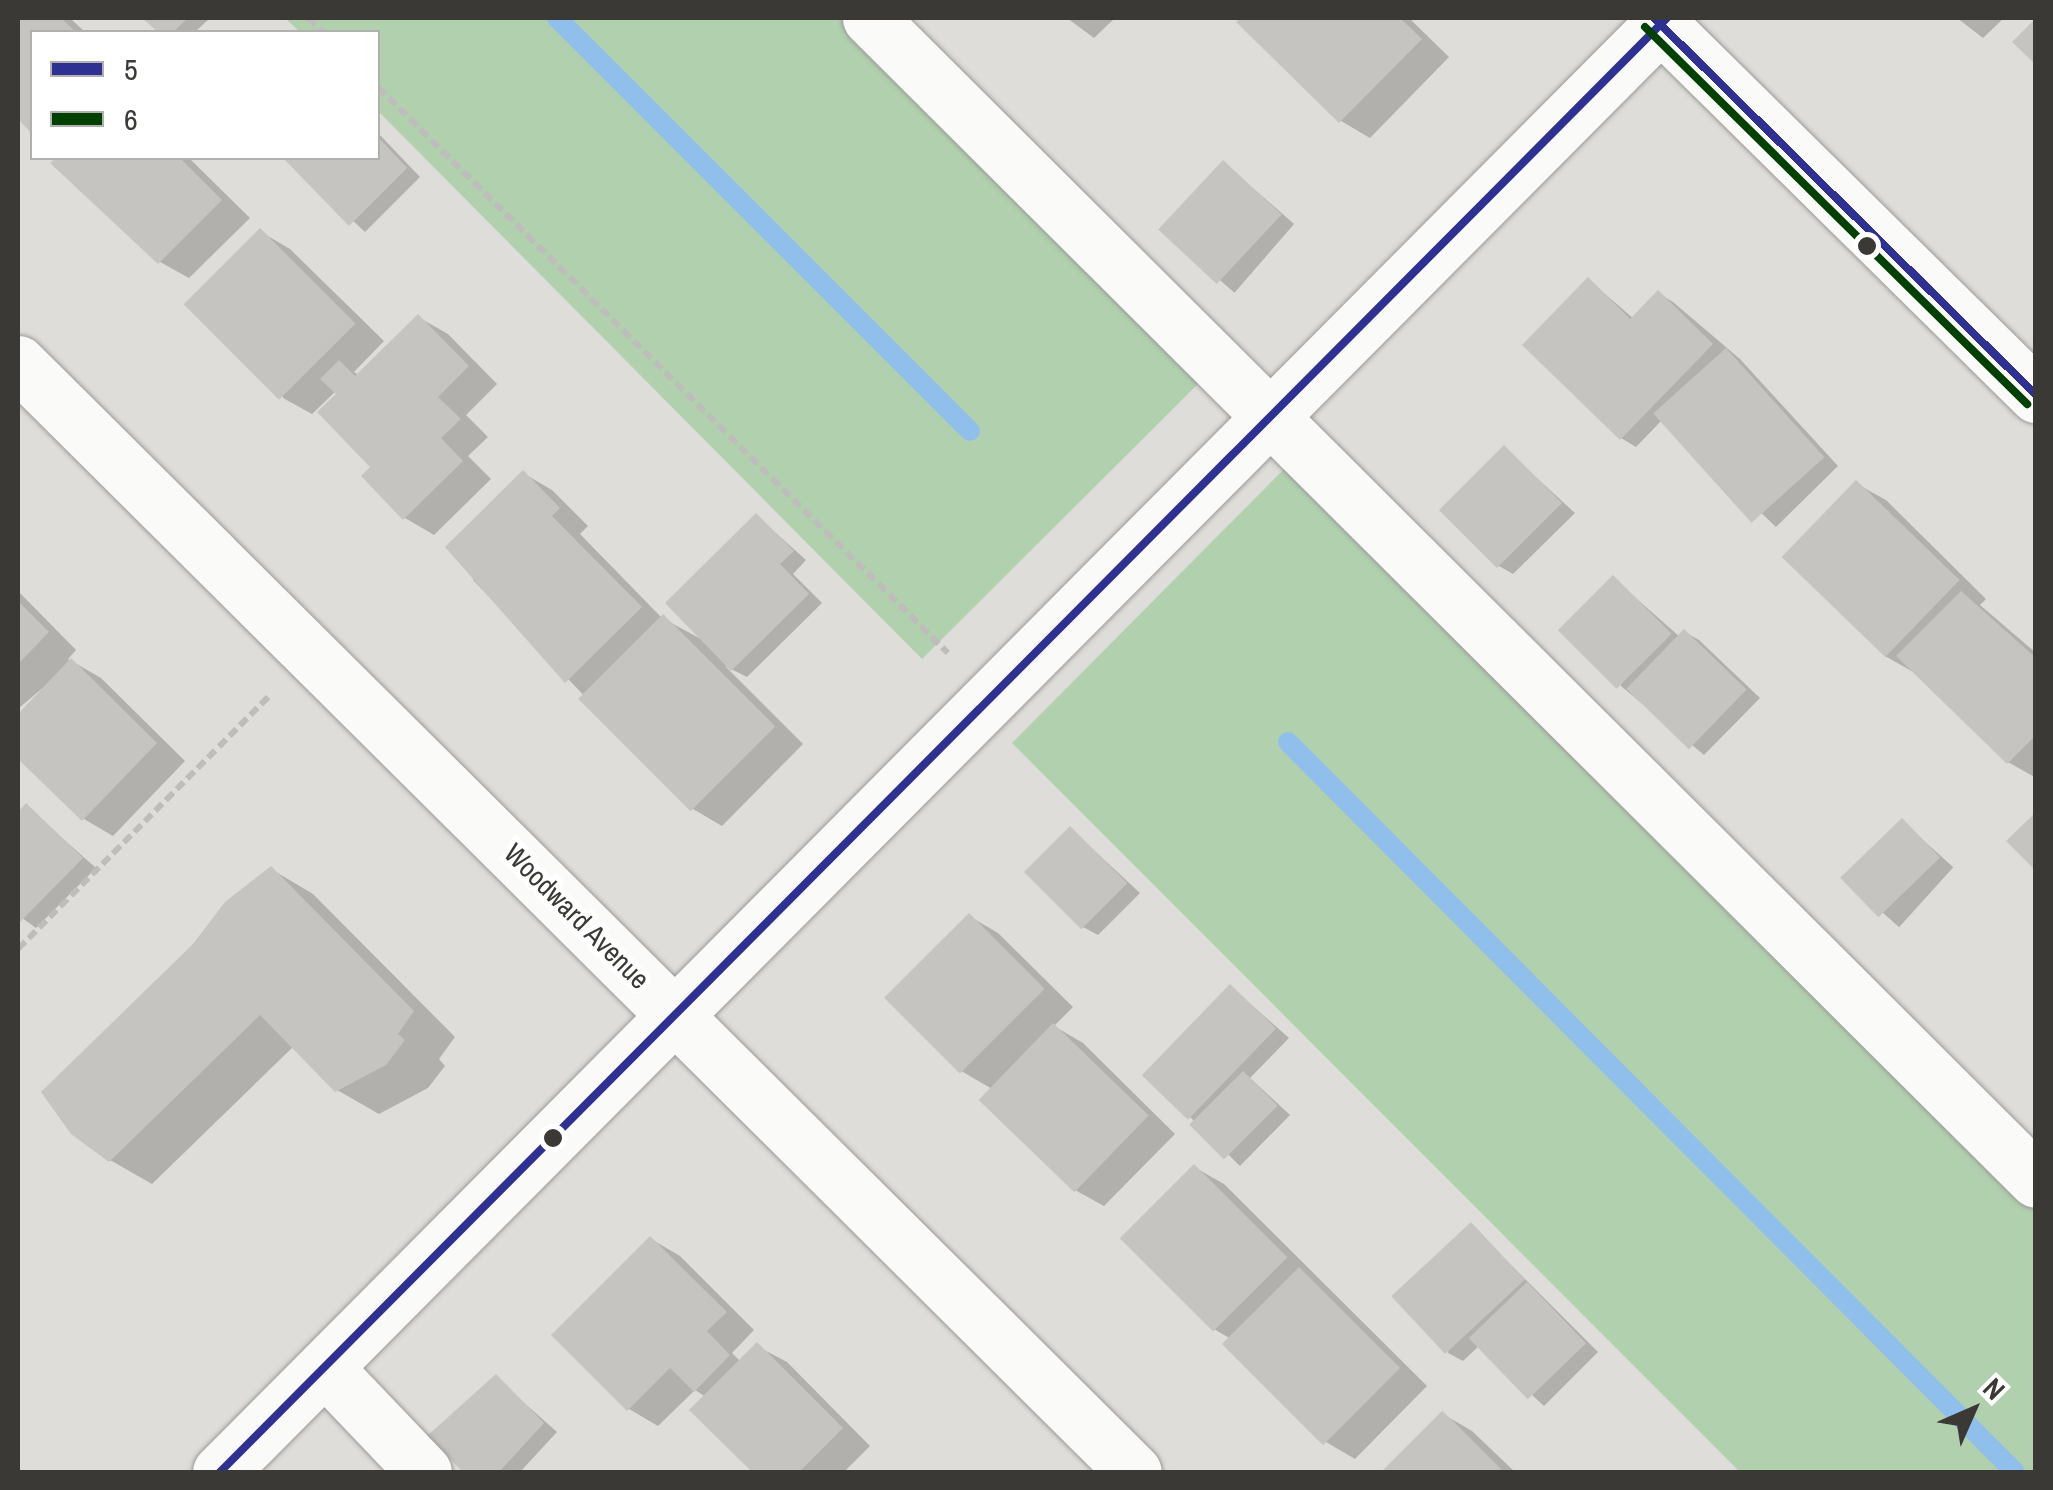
<!DOCTYPE html>
<html>
<head>
<meta charset="utf-8">
<style>
  body { margin:0 }
  #map { position:relative; width:2053px; height:1490px; overflow:hidden; background:#dfddd9; font-family:"Archivo Narrow",sans-serif }
  div>[style] { position:absolute }
  .green>* { inset:0; background:#b1d0ae }
  .shadow>* { inset:0; background:#0003; transform-origin:0 0 }
  .stream>* { height:20px; margin:-10px; padding:0 10px; transform-origin:10px; border-radius:10px; background:#91bfeb }
  .building>* { inset:0; background:#c5c4c1; transform-origin:0 0 }
  .path>* { height:6px; margin-top:-3px; transform-origin:0; background:repeating-linear-gradient(90deg,#bebdbb 0 10px,transparent 0 15px) }
  .roads { filter:drop-shadow(0 0 2px #9b9a98) drop-shadow(0 0 2px #9b9a98) }
  .minor>* { height:55px; margin:-27.5px; padding:0 27.5px; transform-origin:27.5px; border-radius:27.5px; background:#fafaf9 }
  .bus-1>* { height:8px; margin:-4px; padding:0 4px; transform-origin:4px; border-radius:4px; background:#2e3092 }
  .bus-2>* { height:8px; margin:-4px; padding:0 4px; transform-origin:4px; border-radius:4px; background:#004000 }
  .dots>* { width:28px; height:28px; translate:-50% -50%; box-sizing:border-box; border:5px solid #fff; border-radius:50% }
  span { translate:-50% -50%; white-space:nowrap; text-align:center; line-height:1.15; -webkit-text-stroke:10px #fff; paint-order:stroke }
  .street-label { font-size:28px; color:#3a3936 }
  .frame { position:absolute; inset:0; border:20px solid #3a3936; pointer-events:none }
  .legend { position:absolute; left:30px; top:30px; width:350px; height:130px; box-sizing:border-box; background:#fff; border:2px solid #b0b0af; margin:0; padding:12px 18px; list-style:none; font-size:30px; color:#3a3936 }
  .legend li { display:flex; align-items:center; gap:20px; height:50px }
  .legend b { width:50px; border:2px solid #b0b0af }
  .north { position:absolute; left:1923px; top:1360px; width:100px; height:100px; -webkit-text-stroke:8px #fff; paint-order:stroke; rotate:45deg; font-size:28px; font-weight:700; line-height:40px; text-align:center; color:#3a3936 }
  .north::after { content:''; display:block; margin:auto; width:35px; height:45px; background:#3a3936; clip-path:polygon(50% 0,100% 100%,50% 72%,0 100%) }
</style>
</head>
<body>
<div id="map">
  <div class="green">
    <div style="clip-path:polygon(285px 18px,869px 18px,1215px 367px,922px 659px,378px 111px,378px 32px,300px 32px)"></div>
    <div style="clip-path:polygon(1301px 452px,2035px 1180px,2035px 1472px,1740px 1472px,1012px 743px)"></div>
  </div>
  <div class="shadow">
    <div style="clip-path:polygon(18px 18px,70px 18px,85px 32px,32px 32px,32px 131px,18px 116px)"></div>
    <div style="clip-path:polygon(146px 18px,210px 18px,195px 32px,161px 32px)"></div>
    <div style="clip-path:polygon(1067px 18px,1115px 18px,1094px 38px)"></div>
    <div style="clip-path:polygon(1244px 18px,1409px 18px,1449px 57px,1370px 138px,1341px 121px,1240px 22px)"></div>
    <div style="clip-path:polygon(1957px 18px,2004px 18px,1983px 38px)"></div>
    <div style="clip-path:polygon(378px 133px,420px 177px,365px 232px,286px 158px,378px 158px)"></div>
    <div style="clip-path:polygon(59px 158px,189px 158px,250px 218px,189px 278px,160px 262px,54px 163px)"></div>
    <div style="left:1224px;top:163px;width:93px;height:91px;rotate:41deg"></div>
    <div style="clip-path:polygon(261px 232px,290px 249px,384px 341px,354px 372px,359px 375px,418px 317px,448px 334px,497px 384px,466px 415px,488px 437px,468px 456px,491px 479px,434px 535px,405px 518px,336px 391px,312px 414px,283px 398px)"></div>
    <div style="clip-path:polygon(1589px 280px,1634px 319px,1658px 293px,1673px 302px,1740px 359px,1838px 466px,1776px 527px,1663px 419px,1636px 447px,1621px 438px)"></div>
    <div style="clip-path:polygon(1504px 448px,1575px 513px,1513px 574px,1499px 566px)"></div>
    <div style="clip-path:polygon(523px 473px,552px 490px,588px 526px,580px 534px,662px 618px,701px 639px,757px 516px,806px 560px,793px 574px,822px 603px,747px 677px,725px 666px,803px 744px,722px 826px,693px 809px,473px 580px)"></div>
    <div style="clip-path:polygon(1857px 484px,1886px 500px,1986px 599px,1980px 605px,2036px 653px,2036px 778px,2008px 762px,1915px 673px,1885px 656px)"></div>
    <div style="clip-path:polygon(1613px 578px,1680px 637px,1685px 632px,1699px 640px,1760px 698px,1704px 755px,1621px 686px)"></div>
    <div style="clip-path:polygon(18px 591px,76px 650px,68px 659px,101px 678px,185px 761px,113px 836px,84px 819px,18px 755px,18px 718px,60px 673px,18px 709px)"></div>
    <div style="clip-path:polygon(26px 806px,96px 868px,36px 928px,18px 915px,18px 815px)"></div>
    <div style="left:1902px;top:821px;width:69px;height:81px;rotate:42deg"></div>
    <div style="clip-path:polygon(1071px 829px,1140px 893px,1098px 935px,1083px 927px)"></div>
    <div style="clip-path:polygon(271px 869px,313px 894px,455px 1037px,439px 1059px,445px 1066px,428px 1088px,379px 1114px,337px 1090px,294px 1046px,152px 1184px,110px 1160px)"></div>
    <div style="clip-path:polygon(969px 916px,998px 933px,1073px 1007px,1054px 1026px,1083px 1043px,1175px 1134px,1104px 1206px,1075px 1190px,992px 1089px,963px 1072px,888px 998px)"></div>
    <div style="clip-path:polygon(1231px 987px,1289px 1038px,1250px 1078px,1290px 1115px,1240px 1166px,1190px 1117px)"></div>
    <div style="clip-path:polygon(1194px 1167px,1224px 1184px,1427px 1386px,1355px 1459px,1326px 1442px,1231px 1339px,1214px 1329px)"></div>
    <div style="clip-path:polygon(1471px 1225px,1598px 1352px,1544px 1406px,1479px 1346px,1463px 1361px,1448px 1353px)"></div>
    <div style="clip-path:polygon(651px 1239px,680px 1256px,754px 1330px,732px 1353px,741px 1362px,757px 1346px,787px 1362px,870px 1446px,844px 1472px,755px 1472px,693px 1410px,706px 1397px,695px 1390px,658px 1426px,629px 1409px,555px 1335px)"></div>
    <div style="clip-path:polygon(496px 1378px,557px 1432px,520px 1472px,467px 1472px,430px 1436px)"></div>
    <div style="clip-path:polygon(1443px 1414px,1472px 1431px,1515px 1472px,1384px 1472px)"></div>
  </div>
  <div class="stream">
    <div style="left:557px;top:18px;width:584px;rotate:45deg"></div>
    <div style="left:1288px;top:742px;width:1030px;rotate:45.12deg"></div>
  </div>
  <div class="building">
    <div style="clip-path:polygon(18px 18px,61px 18px,76px 32px,32px 32px,32px 134px,18px 119px)"></div>
    <div style="clip-path:polygon(142px 18px,188px 18px,173px 32px,158px 32px)"></div>
    <div style="clip-path:polygon(1241px 18px,1400px 18px,1422px 39px,1339px 123px,1236px 22px)"></div>
    <div style="clip-path:polygon(2036px 18px,2036px 65px,2012px 42px)"></div>
    <div style="clip-path:polygon(378px 137px,407px 168px,349px 226px,283px 158px,378px 158px)"></div>
    <div style="clip-path:polygon(56px 158px,180px 158px,222px 200px,158px 264px,50px 163px)"></div>
    <div style="left:1223px;top:160px;width:80px;height:95px;rotate:43deg"></div>
    <div style="left:260px;top:228px;width:135px;height:108px;rotate:45deg"></div>
    <div style="clip-path:polygon(1588px 277px,1630px 319px,1658px 290px,1713px 344px,1620px 440px,1522px 345px)"></div>
    <div style="clip-path:polygon(418px 314px,469px 366px,438px 397px,461px 419px,441px 438px,463px 461px,403px 520px,361px 476px,370px 467px,317px 412px,336px 394px,320px 379px,339px 360px,355px 376px)"></div>
    <div style="left:1726px;top:348px;width:147px;height:98px;rotate:48deg"></div>
    <div style="left:1504px;top:445px;width:82px;height:92px;rotate:45deg"></div>
    <div style="clip-path:polygon(523px 470px,560px 508px,552px 516px,642px 607px,565px 683px,445px 547px)"></div>
    <div style="left:1856px;top:480px;width:144px;height:107px;rotate:44deg"></div>
    <div style="clip-path:polygon(756px 513px,794px 551px,780px 564px,809px 594px,731px 671px,665px 603px)"></div>
    <div style="left:1613px;top:575px;width:83px;height:78px;rotate:45deg"></div>
    <div style="clip-path:polygon(1961px 591px,2036px 658px,2036px 735px,2007px 764px,1896px 656px)"></div>
    <div style="clip-path:polygon(18px 601px,49px 632px,18px 664px)"></div>
    <div style="left:663px;top:614px;width:159px;height:120px;rotate:45deg"></div>
    <div style="left:1684px;top:629px;width:87px;height:83px;rotate:44deg"></div>
    <div style="clip-path:polygon(71px 658px,157px 743px,82px 821px,18px 759px,18px 714px)"></div>
    <div style="clip-path:polygon(26px 803px,83px 858px,20px 922px,18px 812px)"></div>
    <div style="clip-path:polygon(2036px 812px,2036px 871px,2006px 841px)"></div>
    <div style="left:1902px;top:818px;width:55px;height:86px;rotate:46deg"></div>
    <div style="left:1070px;top:826px;width:81px;height:65px;rotate:45deg"></div>
    <div style="clip-path:polygon(271px 866px,414px 1011px,398px 1034px,405px 1040px,386px 1065px,335px 1092px,260px 1015px,109px 1162px,71px 1134px,41px 1092px,193px 944px,225px 902px)"></div>
    <div style="left:969px;top:913px;width:107px;height:120px;rotate:45deg"></div>
    <div style="left:1230px;top:984px;width:64px;height:127px;rotate:44deg"></div>
    <div style="left:1053px;top:1023px;width:133px;height:107px;rotate:44deg"></div>
    <div style="left:1243px;top:1071px;width:49px;height:76px;rotate:45deg"></div>
    <div style="left:1194px;top:1164px;width:132px;height:105px;rotate:45deg"></div>
    <div style="left:1471px;top:1222px;width:79px;height:109px;rotate:47deg"></div>
    <div style="clip-path:polygon(650px 1236px,727px 1312px,707px 1331px,730px 1355px,694px 1392px,670px 1368px,627px 1411px,551px 1335px)"></div>
    <div style="left:1299px;top:1267px;width:143px;height:109px;rotate:45deg"></div>
    <div style="left:1527px;top:1282px;width:85px;height:81px;rotate:46deg"></div>
    <div style="clip-path:polygon(757px 1342px,843px 1428px,799px 1472px,752px 1472px,689px 1410px)"></div>
    <div style="clip-path:polygon(496px 1374px,544px 1423px,499px 1472px,463px 1472px,427px 1436px)"></div>
    <div style="clip-path:polygon(1442px 1411px,1449px 1417px,1504px 1472px,1381px 1472px)"></div>
  </div>
  <div class="path">
    <div style="left:308px;top:18px;width:21px;rotate:43deg"></div>
    <div style="left:378px;top:87px;width:803px;rotate:44.8deg"></div>
    <div style="left:18px;top:949px;width:355px;rotate:-45.2deg"></div>
  </div>
  <div class="roads">
    <div class="minor">
      <div style="left:870px;top:18px;width:1646px;rotate:44.9deg"></div>
      <div style="left:1654px;top:18px;width:537px;rotate:44.62deg"></div>
      <div style="left:18px;top:363px;width:1573px;rotate:44.82deg"></div>
      <div style="left:326px;top:1369px;width:142px;rotate:46.4deg"></div>
      <div style="left:220px;top:1472px;width:2051px;rotate:-45.14deg"></div>
    </div>
  </div>
  <div class="bus-1">
    <div style="left:1654px;top:18px;width:537px;rotate:44.62deg"></div>
    <div style="left:220px;top:1472px;width:2051px;rotate:-45.14deg"></div>
  </div>
  <div class="bus-2">
    <div style="left:1645px;top:27px;width:537px;rotate:44.62deg"></div>
  </div>
  <div class="dots">
    <div style="left:1867px;top:246px;background:#3a3936"></div>
    <div style="left:553px;top:1138px;background:#3a3936"></div>
  </div>
  <div class="street-label">
    <span style="left:577px;top:916px;rotate:45deg">Woodward Avenue</span>
  </div>
  <div class="frame"></div>
  <ul class="legend">
  <li><b style="height:12px;background:#2e3092"></b>5</li>
  <li><b style="height:12px;background:#004000"></b>6</li>
  </ul>
  <div class="north">N</div>
</div>
</body>
</html>
